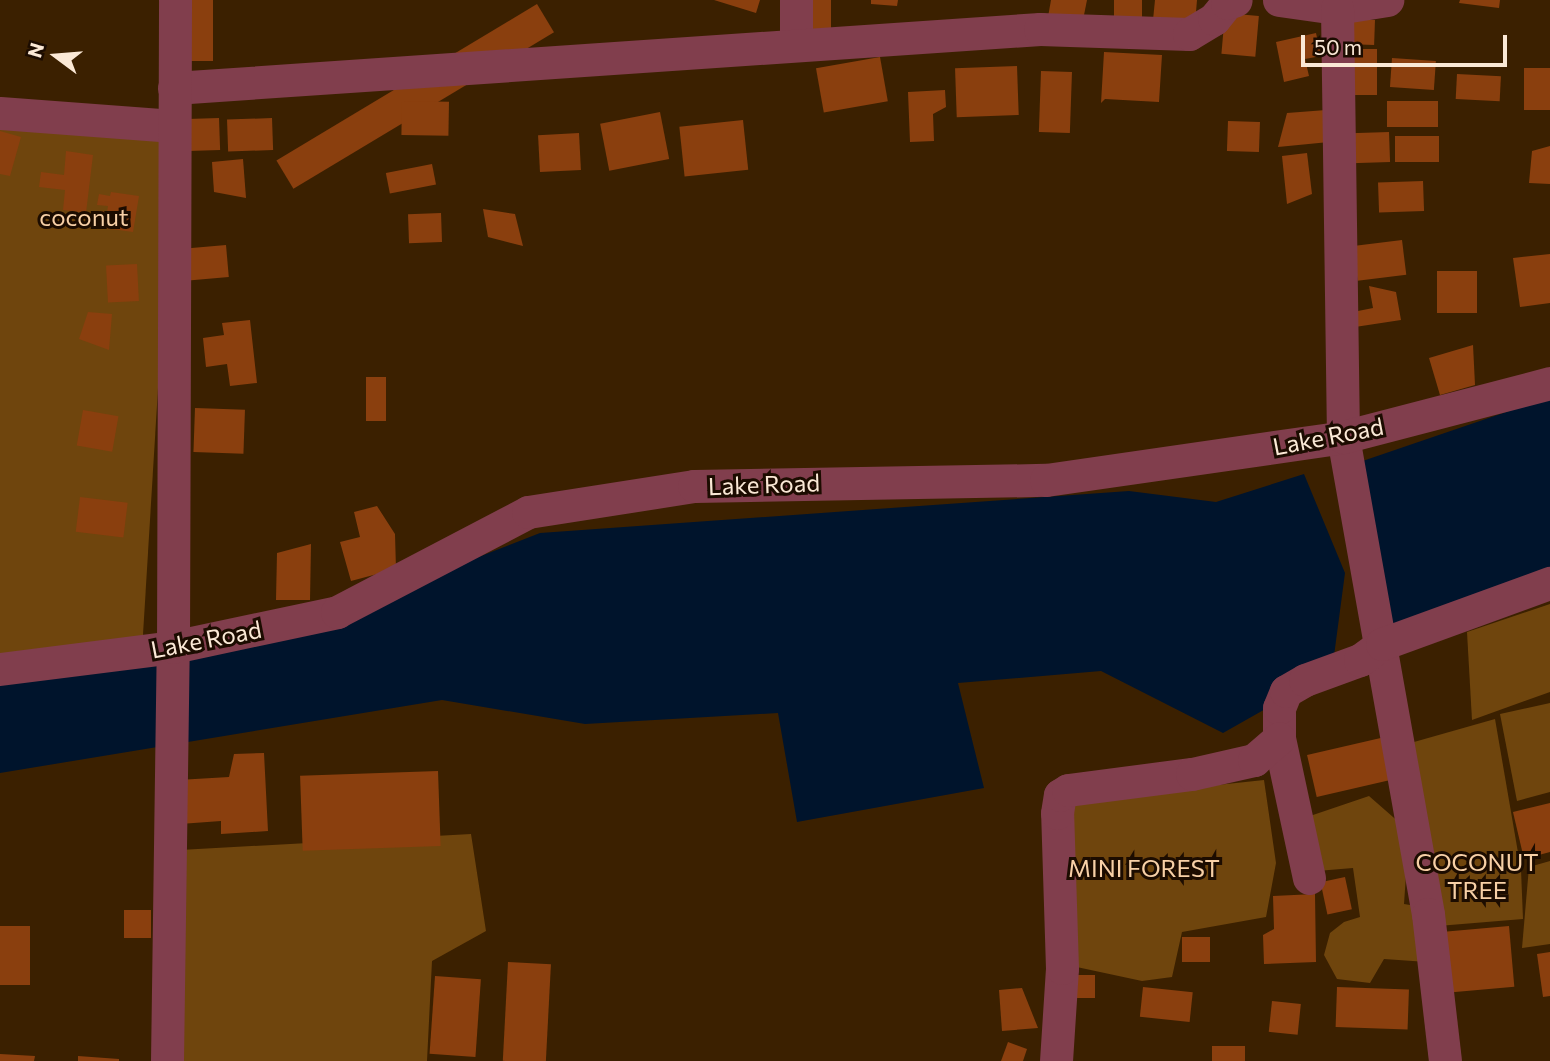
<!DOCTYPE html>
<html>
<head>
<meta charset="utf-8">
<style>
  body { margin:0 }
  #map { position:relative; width:1550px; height:1061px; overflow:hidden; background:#3b2000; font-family:Commissioner,sans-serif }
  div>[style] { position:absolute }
  .forest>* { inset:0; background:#6f450d }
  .water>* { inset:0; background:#00142c }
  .building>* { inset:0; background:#8a3f0e; transform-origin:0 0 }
  .minor>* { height:33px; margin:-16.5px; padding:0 16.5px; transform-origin:16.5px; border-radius:16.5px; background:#813e4d }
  span { translate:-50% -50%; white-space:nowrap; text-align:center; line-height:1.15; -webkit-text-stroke:6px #1c0c00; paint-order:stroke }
  .park-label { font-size:24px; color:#f8d0a6 }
  .street-label { font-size:24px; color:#fbe9d6 }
  .north { position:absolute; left:21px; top:21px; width:70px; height:70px; -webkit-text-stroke:5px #1c0c00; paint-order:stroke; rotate:286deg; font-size:19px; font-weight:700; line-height:28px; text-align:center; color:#fbe9d6 }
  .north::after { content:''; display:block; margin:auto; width:24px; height:32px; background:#fbe9d6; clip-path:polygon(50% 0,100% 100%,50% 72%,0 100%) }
  .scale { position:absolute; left:1301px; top:35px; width:206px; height:32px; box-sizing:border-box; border:4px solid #fbe9d6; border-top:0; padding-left:9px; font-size:21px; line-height:24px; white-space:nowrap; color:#fbe9d6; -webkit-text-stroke:5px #1c0c00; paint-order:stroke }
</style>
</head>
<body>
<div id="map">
  <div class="forest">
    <div style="clip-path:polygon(0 120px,174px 126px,142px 651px,0 656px)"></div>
    <div style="clip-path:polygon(1550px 604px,1550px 692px,1472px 720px,1467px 632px)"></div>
    <div style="clip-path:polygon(1550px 703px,1550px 792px,1517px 801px,1500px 714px)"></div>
    <div style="clip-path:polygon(1495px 719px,1521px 870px,1523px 919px,1438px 926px,1414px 742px)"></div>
    <div style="clip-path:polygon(1264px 780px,1276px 863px,1266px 917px,1182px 932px,1172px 977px,1142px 981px,1072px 966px,1068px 801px)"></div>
    <div style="clip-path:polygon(1369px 796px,1409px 831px,1404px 904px,1416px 906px,1427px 962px,1384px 959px,1370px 983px,1337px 979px,1324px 955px,1330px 933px,1344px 922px,1360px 917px,1353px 868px,1317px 871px,1310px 816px)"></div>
    <div style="clip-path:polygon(471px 834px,486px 931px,432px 961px,427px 1061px,177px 1061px,180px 850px)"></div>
    <div style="clip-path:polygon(1550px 861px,1550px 944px,1522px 948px,1529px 867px)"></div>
  </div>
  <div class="water">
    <div style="clip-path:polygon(1550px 397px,1550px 580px,1382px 644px,1348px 466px)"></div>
    <div style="clip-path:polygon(1304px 474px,1345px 573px,1332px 671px,1223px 733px,1101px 671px,958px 683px,984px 788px,797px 822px,778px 713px,585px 724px,442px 700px,0 773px,0 682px,337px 612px,540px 533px,1129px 491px,1216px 502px)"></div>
  </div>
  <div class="building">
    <div style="left:187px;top:0;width:26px;height:61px"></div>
    <div style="clip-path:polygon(714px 0,760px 0,756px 13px)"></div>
    <div style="left:805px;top:0;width:26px;height:31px"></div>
    <div style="clip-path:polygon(871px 0,898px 0,897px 6px,871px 4px)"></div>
    <div style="clip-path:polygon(1051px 0,1087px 0,1083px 20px,1048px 17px)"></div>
    <div style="left:1114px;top:0;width:28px;height:24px"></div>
    <div style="clip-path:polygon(1155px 0,1197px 0,1195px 24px,1153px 20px)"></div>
    <div style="clip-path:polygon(1460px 0,1500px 0,1499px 8px,1459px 3px)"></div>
    <div style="left:537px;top:4px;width:33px;height:304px;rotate:59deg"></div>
    <div style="left:1225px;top:13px;width:34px;height:41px;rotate:5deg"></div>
    <div style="left:1347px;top:19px;width:28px;height:25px;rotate:2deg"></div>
    <div style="clip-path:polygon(1316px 33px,1321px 56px,1305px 59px,1309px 76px,1284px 82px,1276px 42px)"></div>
    <div style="left:1344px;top:49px;width:33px;height:46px"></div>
    <div style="clip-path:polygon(1104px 52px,1162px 55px,1159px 102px,1105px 99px,1101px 103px)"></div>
    <div style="left:880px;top:57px;width:45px;height:65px;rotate:80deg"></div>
    <div style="left:1392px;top:58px;width:44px;height:29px;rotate:4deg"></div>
    <div style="left:1017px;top:66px;width:49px;height:62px;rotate:88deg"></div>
    <div style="left:1524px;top:68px;width:26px;height:42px"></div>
    <div style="left:1041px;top:71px;width:31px;height:61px;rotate:2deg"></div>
    <div style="left:1457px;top:74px;width:44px;height:25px;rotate:3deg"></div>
    <div style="clip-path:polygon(945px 90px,946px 107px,933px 114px,934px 141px,910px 142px,908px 92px)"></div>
    <div style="left:402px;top:101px;width:47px;height:34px;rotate:1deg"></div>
    <div style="left:1387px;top:101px;width:51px;height:26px"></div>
    <div style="clip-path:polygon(1326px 110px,1329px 142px,1278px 147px,1287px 113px)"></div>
    <div style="left:660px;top:112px;width:48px;height:61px;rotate:79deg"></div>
    <div style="left:219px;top:118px;width:32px;height:32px;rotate:88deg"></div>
    <div style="left:272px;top:118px;width:32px;height:45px;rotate:88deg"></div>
    <div style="left:743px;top:120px;width:50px;height:64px;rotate:84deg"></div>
    <div style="left:1228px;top:121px;width:32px;height:30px;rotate:2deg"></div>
    <div style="clip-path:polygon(0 131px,21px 137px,10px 176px,0 174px)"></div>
    <div style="left:1389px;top:132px;width:30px;height:39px;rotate:88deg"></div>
    <div style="left:579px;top:133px;width:37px;height:41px;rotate:87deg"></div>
    <div style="left:1439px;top:136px;width:26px;height:44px;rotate:90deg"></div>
    <div style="clip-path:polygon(1550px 146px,1550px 184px,1529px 183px,1532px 151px)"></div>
    <div style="clip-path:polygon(66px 151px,93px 155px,86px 213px,63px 210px,65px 190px,39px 187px,41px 172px,64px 175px)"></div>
    <div style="clip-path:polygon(1307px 153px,1312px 194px,1287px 204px,1282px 156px)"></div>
    <div style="clip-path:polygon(243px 159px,246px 198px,214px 192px,212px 162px)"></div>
    <div style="left:432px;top:164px;width:21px;height:47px;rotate:79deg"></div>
    <div style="left:1423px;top:181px;width:30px;height:45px;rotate:88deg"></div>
    <div style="clip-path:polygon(111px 192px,139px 196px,133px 232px,96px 227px,99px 211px,107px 212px,108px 206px,97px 205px,99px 194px,110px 196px)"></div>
    <div style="clip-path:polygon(483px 209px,515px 214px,523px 246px,488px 237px)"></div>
    <div style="left:441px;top:213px;width:29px;height:33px;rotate:88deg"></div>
    <div style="left:1402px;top:240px;width:35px;height:49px;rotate:83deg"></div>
    <div style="left:226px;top:245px;width:32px;height:46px;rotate:85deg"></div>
    <div style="clip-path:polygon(1550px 254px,1550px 303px,1520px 307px,1513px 258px)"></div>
    <div style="left:137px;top:264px;width:37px;height:31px;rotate:87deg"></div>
    <div style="left:1477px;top:271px;width:42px;height:40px;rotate:90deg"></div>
    <div style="clip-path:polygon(1369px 286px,1396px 292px,1401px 320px,1355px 327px,1353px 312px,1373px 308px)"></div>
    <div style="clip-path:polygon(88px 312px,112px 314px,109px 350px,79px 339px)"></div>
    <div style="clip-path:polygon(250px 320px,257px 383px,230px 386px,227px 364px,206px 367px,203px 338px,224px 335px,222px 323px)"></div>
    <div style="clip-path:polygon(1473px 345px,1475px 385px,1440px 395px,1429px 358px)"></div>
    <div style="left:366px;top:377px;width:20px;height:44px"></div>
    <div style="left:195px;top:408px;width:50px;height:44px;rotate:2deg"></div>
    <div style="left:83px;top:410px;width:36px;height:36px;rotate:10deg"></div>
    <div style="left:80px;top:497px;width:48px;height:35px;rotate:7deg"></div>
    <div style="clip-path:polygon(377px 506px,395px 534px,396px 569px,351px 581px,340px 542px,360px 537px,354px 512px)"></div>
    <div style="clip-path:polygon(311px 544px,310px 600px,276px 600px,277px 553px)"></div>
    <div style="left:1385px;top:737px;width:43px;height:80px;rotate:77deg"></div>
    <div style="clip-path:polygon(264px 753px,268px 831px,221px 834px,221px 821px,180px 824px,178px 780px,229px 777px,234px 754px)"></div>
    <div style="left:438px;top:771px;width:75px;height:138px;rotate:88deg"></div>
    <div style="clip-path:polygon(1550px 803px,1550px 852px,1524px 859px,1513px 812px)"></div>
    <div style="left:1345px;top:877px;width:33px;height:25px;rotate:78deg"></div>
    <div style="clip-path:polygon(1315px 894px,1316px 962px,1264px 964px,1263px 935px,1274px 929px,1273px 896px)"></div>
    <div style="left:124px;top:910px;width:27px;height:28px"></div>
    <div style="left:0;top:926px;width:30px;height:59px"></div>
    <div style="left:1509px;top:926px;width:61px;height:65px;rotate:85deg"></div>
    <div style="left:1182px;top:937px;width:28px;height:25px"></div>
    <div style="clip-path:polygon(1550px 952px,1550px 996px,1543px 997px,1537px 954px)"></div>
    <div style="left:508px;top:962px;width:43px;height:99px;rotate:3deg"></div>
    <div style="left:1067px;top:975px;width:28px;height:23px"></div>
    <div style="left:435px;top:976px;width:46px;height:78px;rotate:4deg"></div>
    <div style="left:1143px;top:987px;width:50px;height:30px;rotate:6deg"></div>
    <div style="left:1337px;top:987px;width:72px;height:40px;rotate:2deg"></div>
    <div style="clip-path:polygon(1022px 988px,1038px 1028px,1002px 1031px,999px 990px)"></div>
    <div style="left:1272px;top:1001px;width:29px;height:31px;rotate:6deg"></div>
    <div style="clip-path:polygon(1008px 1042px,1027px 1049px,1023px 1061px,1001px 1061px)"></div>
    <div style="left:1212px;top:1046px;width:33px;height:15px"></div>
    <div style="clip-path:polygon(0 1054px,35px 1056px,34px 1061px,0 1061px)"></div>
    <div style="clip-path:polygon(78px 1056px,119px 1059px,119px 1061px,78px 1061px)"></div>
  </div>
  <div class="minor">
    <div style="left:1279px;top:0;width:59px;rotate:7.9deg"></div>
    <div style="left:1337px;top:8px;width:51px;rotate:-9.1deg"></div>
    <div style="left:1337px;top:8px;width:429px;rotate:89.2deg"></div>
    <div style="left:1343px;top:437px;width:485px;rotate:79.9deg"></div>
    <div style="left:1428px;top:914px;width:148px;rotate:83.4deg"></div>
    <div style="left:796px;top:44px;width:44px;rotate:-90deg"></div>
    <div style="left:174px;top:88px;width:868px;rotate:-3.9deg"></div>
    <div style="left:1040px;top:29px;width:149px;rotate:1.9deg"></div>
    <div style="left:1189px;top:34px;width:29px;rotate:-31deg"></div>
    <div style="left:1214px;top:19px;width:21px;rotate:-51deg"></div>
    <div style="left:1227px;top:3px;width:9px;rotate:-18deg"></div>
    <div style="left:0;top:113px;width:174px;rotate:4.3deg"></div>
    <div style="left:0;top:669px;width:174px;rotate:-7.2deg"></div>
    <div style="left:173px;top:647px;width:168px;rotate:-12deg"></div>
    <div style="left:337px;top:612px;width:216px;rotate:-27.6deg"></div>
    <div style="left:528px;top:512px;width:168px;rotate:-8.9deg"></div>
    <div style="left:694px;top:486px;width:352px;rotate:-1deg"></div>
    <div style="left:1046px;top:480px;width:300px;rotate:-8.2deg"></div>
    <div style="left:1343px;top:437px;width:214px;rotate:-14.6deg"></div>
    <div style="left:1309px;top:878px;width:143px;rotate:-102.1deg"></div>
    <div style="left:1279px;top:738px;width:30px;rotate:-90deg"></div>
    <div style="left:1279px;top:708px;width:18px;rotate:-68deg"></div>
    <div style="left:1286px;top:691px;width:22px;rotate:-30deg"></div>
    <div style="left:1305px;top:680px;width:59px;rotate:-20deg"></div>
    <div style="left:1360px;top:660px;width:27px;rotate:-36deg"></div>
    <div style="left:1382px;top:644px;width:179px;rotate:-20deg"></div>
    <div style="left:167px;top:1061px;width:414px;rotate:-89.2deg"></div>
    <div style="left:173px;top:647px;width:647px;rotate:-89.82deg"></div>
    <div style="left:1056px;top:1061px;width:93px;rotate:-86.3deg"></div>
    <div style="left:1062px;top:968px;width:155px;rotate:-91.8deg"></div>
    <div style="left:1057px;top:813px;width:18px;rotate:-81deg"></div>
    <div style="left:1060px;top:795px;width:9px;rotate:-32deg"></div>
    <div style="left:1068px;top:790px;width:125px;rotate:-7.4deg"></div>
    <div style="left:1192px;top:774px;width:64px;rotate:-12.7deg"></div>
    <div style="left:1254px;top:760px;width:33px;rotate:-41deg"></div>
  </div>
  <div class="park-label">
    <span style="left:84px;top:217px">coconut</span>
    <span style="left:1477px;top:876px">COCONUT<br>TREE</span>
    <span style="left:1144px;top:868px">MINI FOREST</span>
  </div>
  <div class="street-label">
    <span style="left:1328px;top:436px;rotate:-11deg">Lake Road</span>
    <span style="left:764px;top:484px;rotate:-2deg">Lake Road</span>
    <span style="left:206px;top:639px;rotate:-11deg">Lake Road</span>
  </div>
  <div class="north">N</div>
  <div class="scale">50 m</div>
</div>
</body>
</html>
